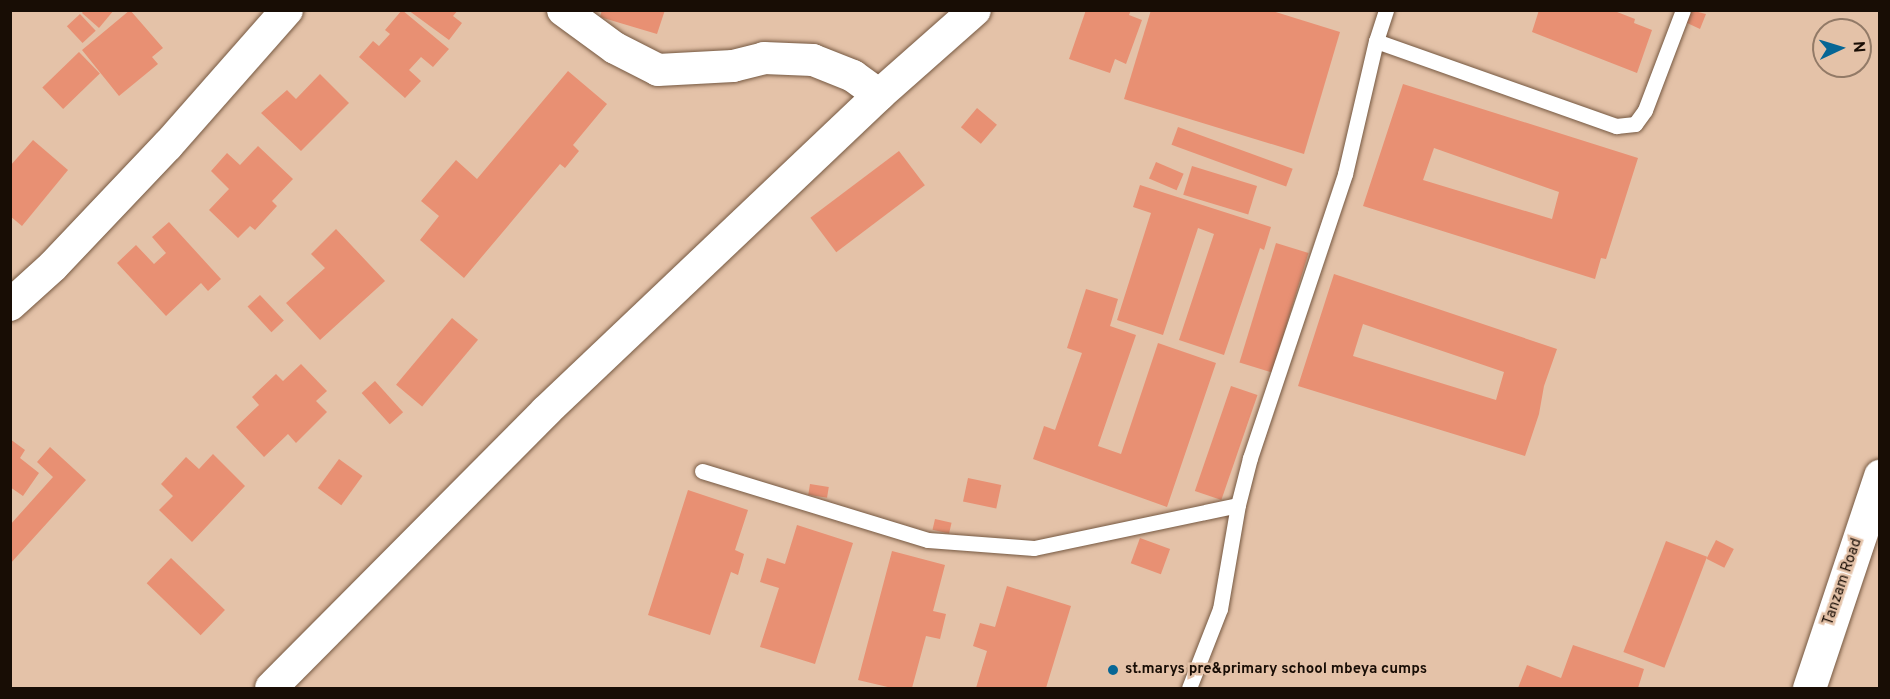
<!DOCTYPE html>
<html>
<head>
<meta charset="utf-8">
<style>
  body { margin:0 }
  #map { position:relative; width:1890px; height:699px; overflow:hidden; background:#e4c2a8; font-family:Overpass,sans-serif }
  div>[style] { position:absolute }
  .building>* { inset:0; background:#e89073; transform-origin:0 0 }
  .roads { filter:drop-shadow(0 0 2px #755841) drop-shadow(0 0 2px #755841) }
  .service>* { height:15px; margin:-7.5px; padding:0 7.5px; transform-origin:7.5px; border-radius:7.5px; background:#fff }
  .minor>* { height:32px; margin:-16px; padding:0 16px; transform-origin:16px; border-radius:16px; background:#fff }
  .trunk>* { height:33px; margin:-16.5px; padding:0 16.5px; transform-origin:16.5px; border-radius:16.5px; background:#fff }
  .dots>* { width:16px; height:16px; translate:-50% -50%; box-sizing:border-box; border:3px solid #e4c2a8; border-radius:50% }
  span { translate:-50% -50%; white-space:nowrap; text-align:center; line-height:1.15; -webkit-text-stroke:5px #e4c2a8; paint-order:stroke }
  .street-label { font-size:15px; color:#180d05 }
  .poi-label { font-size:15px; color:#180d05; font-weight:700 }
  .left { translate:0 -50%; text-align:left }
  .frame { position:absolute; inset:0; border:12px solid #180d05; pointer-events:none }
  .north { position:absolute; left:1812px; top:18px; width:60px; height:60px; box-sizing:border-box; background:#e4c2a8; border:2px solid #927a67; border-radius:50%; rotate:86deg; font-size:16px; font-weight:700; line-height:24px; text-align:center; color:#180d05 }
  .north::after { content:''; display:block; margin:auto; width:21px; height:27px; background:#066695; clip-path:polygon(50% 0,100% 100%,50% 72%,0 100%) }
</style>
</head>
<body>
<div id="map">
  <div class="building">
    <div style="clip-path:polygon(84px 10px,114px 10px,99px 28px,82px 13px)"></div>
    <div style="clip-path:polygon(130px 10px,163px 48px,152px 57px,158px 64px,119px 96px,82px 50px)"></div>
    <div style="clip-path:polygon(402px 10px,449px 49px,433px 67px,421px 57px,409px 70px,421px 81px,405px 98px,359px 57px,373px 41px,379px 46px,390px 34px,385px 30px)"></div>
    <div style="clip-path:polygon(408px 10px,458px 10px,453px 16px,462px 23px,449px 40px)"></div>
    <div style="clip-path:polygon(602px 10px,665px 10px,657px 34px,600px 17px)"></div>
    <div style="clip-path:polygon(1086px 10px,1131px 10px,1129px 15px,1142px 20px,1126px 64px,1115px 59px,1110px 73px,1069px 59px)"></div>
    <div style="clip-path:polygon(1151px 10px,1269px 10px,1340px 32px,1304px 154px,1124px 99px)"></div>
    <div style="clip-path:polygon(1539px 10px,1612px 10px,1635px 19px,1634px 23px,1652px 30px,1637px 73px,1532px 32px)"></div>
    <div style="clip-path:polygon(1690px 10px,1706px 14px,1700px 29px,1685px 22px)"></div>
    <div style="left:80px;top:14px;width:23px;height:18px;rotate:47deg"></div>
    <div style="left:79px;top:52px;width:30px;height:51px;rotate:46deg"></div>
    <div style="clip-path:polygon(568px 71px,607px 104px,573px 145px,579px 151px,565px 168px,560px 164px,464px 278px,420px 240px,439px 216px,421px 201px,456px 160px,477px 179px)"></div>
    <div style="clip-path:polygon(320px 74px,349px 103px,301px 151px,261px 113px,287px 90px,296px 99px)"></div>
    <div style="clip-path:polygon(evenodd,1403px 84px,1638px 158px,1606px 259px,1601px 258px,1595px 279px,1363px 206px,1403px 84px,1434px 148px,1559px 192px,1552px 219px,1423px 180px,1434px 148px)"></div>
    <div style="left:977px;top:108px;width:26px;height:25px;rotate:40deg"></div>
    <div style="left:1178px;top:127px;width:122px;height:19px;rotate:20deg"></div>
    <div style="clip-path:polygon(33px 140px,68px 170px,22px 226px,10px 216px,10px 166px)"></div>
    <div style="clip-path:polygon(258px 146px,293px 179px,272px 201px,277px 206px,255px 230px,250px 226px,238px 238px,209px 210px,229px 189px,211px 171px,227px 153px,240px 165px)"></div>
    <div style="left:899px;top:151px;width:43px;height:111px;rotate:53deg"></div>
    <div style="left:1156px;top:162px;width:30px;height:18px;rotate:23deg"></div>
    <div style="left:1192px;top:166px;width:68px;height:30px;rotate:17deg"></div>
    <div style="clip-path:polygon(1140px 185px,1271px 227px,1264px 250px,1260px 248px,1224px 355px,1179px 340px,1214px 234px,1198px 228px,1163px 335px,1117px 320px,1151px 213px,1133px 207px)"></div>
    <div style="clip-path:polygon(169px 222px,221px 279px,208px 291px,201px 283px,166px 316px,117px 263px,136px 245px,154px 264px,166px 253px,152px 237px)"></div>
    <div style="clip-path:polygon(336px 229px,385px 281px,320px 340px,286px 303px,325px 268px,311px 254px)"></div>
    <div style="left:1276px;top:243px;width:34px;height:125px;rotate:17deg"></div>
    <div style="clip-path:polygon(evenodd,1334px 274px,1557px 349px,1544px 386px,1539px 414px,1525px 456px,1298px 386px,1334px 274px,1363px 324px,1504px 372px,1496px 400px,1353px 356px,1363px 324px)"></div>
    <div style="clip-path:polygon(1086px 289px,1118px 299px,1110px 326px,1136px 335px,1098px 446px,1121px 454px,1158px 343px,1216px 363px,1167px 507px,1033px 459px,1044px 426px,1055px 430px,1082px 353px,1067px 348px)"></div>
    <div style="left:260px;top:295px;width:35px;height:17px;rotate:47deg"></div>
    <div style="left:452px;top:318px;width:34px;height:87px;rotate:40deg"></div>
    <div style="clip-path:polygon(301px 364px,327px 391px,316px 401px,327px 412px,296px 443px,288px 434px,264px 457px,236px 427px,259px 405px,252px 397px,276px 374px,283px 381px)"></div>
    <div style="left:375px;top:381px;width:42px;height:18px;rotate:48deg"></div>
    <div style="left:1231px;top:386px;width:28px;height:111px;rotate:19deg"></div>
    <div style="clip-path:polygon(10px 439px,25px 450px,20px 458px,39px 473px,23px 496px,10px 487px)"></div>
    <div style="clip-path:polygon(50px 447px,86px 480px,10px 564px,10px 525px,53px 477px,37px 462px)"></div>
    <div style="clip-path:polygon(213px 454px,245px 486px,192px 542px,159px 510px,173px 496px,161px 484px,186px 457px,199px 469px)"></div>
    <div style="left:339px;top:459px;width:29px;height:36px;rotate:36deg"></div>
    <div style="left:968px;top:478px;width:34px;height:24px;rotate:12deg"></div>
    <div style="left:810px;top:484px;width:19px;height:11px;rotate:9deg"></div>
    <div style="clip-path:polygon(688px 490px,748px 510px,735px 550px,744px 554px,738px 575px,731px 572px,710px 635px,648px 615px)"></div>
    <div style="left:935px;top:519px;width:17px;height:11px;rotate:13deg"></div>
    <div style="clip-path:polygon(797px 525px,853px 543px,815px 664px,760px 647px,779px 588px,760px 582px,767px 558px,785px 564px)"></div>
    <div style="left:1140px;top:538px;width:32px;height:27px;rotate:20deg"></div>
    <div style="left:1716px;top:540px;width:20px;height:21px;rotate:27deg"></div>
    <div style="left:1666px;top:541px;width:44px;height:119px;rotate:21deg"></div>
    <div style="clip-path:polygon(892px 551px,945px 565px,933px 611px,946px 614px,940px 639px,926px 636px,912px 688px,892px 688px,858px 680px)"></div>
    <div style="left:171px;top:558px;width:75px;height:35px;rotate:44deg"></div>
    <div style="clip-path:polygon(1007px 586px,1071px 606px,1046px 688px,976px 688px,987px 651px,973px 646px,980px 623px,995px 627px)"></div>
    <div style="clip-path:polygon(1573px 645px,1644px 669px,1638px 688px,1518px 688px,1527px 665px,1561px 678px)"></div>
  </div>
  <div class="roads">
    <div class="service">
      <div style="left:1376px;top:41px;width:255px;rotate:19.5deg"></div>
      <div style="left:1616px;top:126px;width:19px;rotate:-6deg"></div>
      <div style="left:1635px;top:124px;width:17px;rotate:-54deg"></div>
      <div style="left:1645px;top:110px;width:107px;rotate:-69.2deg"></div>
      <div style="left:702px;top:471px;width:236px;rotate:17deg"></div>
      <div style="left:928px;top:540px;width:106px;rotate:4.3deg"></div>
      <div style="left:1034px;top:548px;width:208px;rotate:-11.9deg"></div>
      <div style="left:1189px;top:688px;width:85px;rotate:-68.6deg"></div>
      <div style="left:1220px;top:609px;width:106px;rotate:-80.2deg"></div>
      <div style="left:1238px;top:505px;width:49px;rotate:-75.7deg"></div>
      <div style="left:1250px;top:458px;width:299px;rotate:-71.5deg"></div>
      <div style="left:1345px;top:174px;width:137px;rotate:-76.9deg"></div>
      <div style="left:1376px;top:41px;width:33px;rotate:-72deg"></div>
    </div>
    <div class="minor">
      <div style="left:563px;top:10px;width:64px;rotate:36.2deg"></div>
      <div style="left:615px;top:48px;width:48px;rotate:27.1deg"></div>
      <div style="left:658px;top:70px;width:75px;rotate:-3.1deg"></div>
      <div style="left:733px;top:66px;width:32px;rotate:-14deg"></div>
      <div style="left:764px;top:58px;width:49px;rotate:2.3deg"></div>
      <div style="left:813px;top:60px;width:43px;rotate:21.8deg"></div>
      <div style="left:853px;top:76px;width:32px;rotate:36deg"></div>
      <div style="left:10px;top:305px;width:58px;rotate:-42.2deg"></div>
      <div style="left:53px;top:266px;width:167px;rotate:-46.5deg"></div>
      <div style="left:168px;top:145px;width:180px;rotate:-48.6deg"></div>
      <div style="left:271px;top:688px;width:390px;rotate:-45.2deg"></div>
      <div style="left:546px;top:411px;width:459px;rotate:-43.5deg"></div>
      <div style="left:879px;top:95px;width:128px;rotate:-41.5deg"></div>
    </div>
    <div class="trunk">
      <div style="left:1809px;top:688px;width:224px;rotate:-71.5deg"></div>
    </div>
  </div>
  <div class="dots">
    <div style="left:1113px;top:670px;background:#066695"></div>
  </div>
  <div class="street-label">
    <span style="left:1843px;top:582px;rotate:-71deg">Tanzam Road</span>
  </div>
  <div class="poi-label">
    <span class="left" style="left:1125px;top:670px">st.marys pre&amp;primary school mbeya cumps</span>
  </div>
  <div class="frame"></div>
  <div class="north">N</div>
</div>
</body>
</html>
